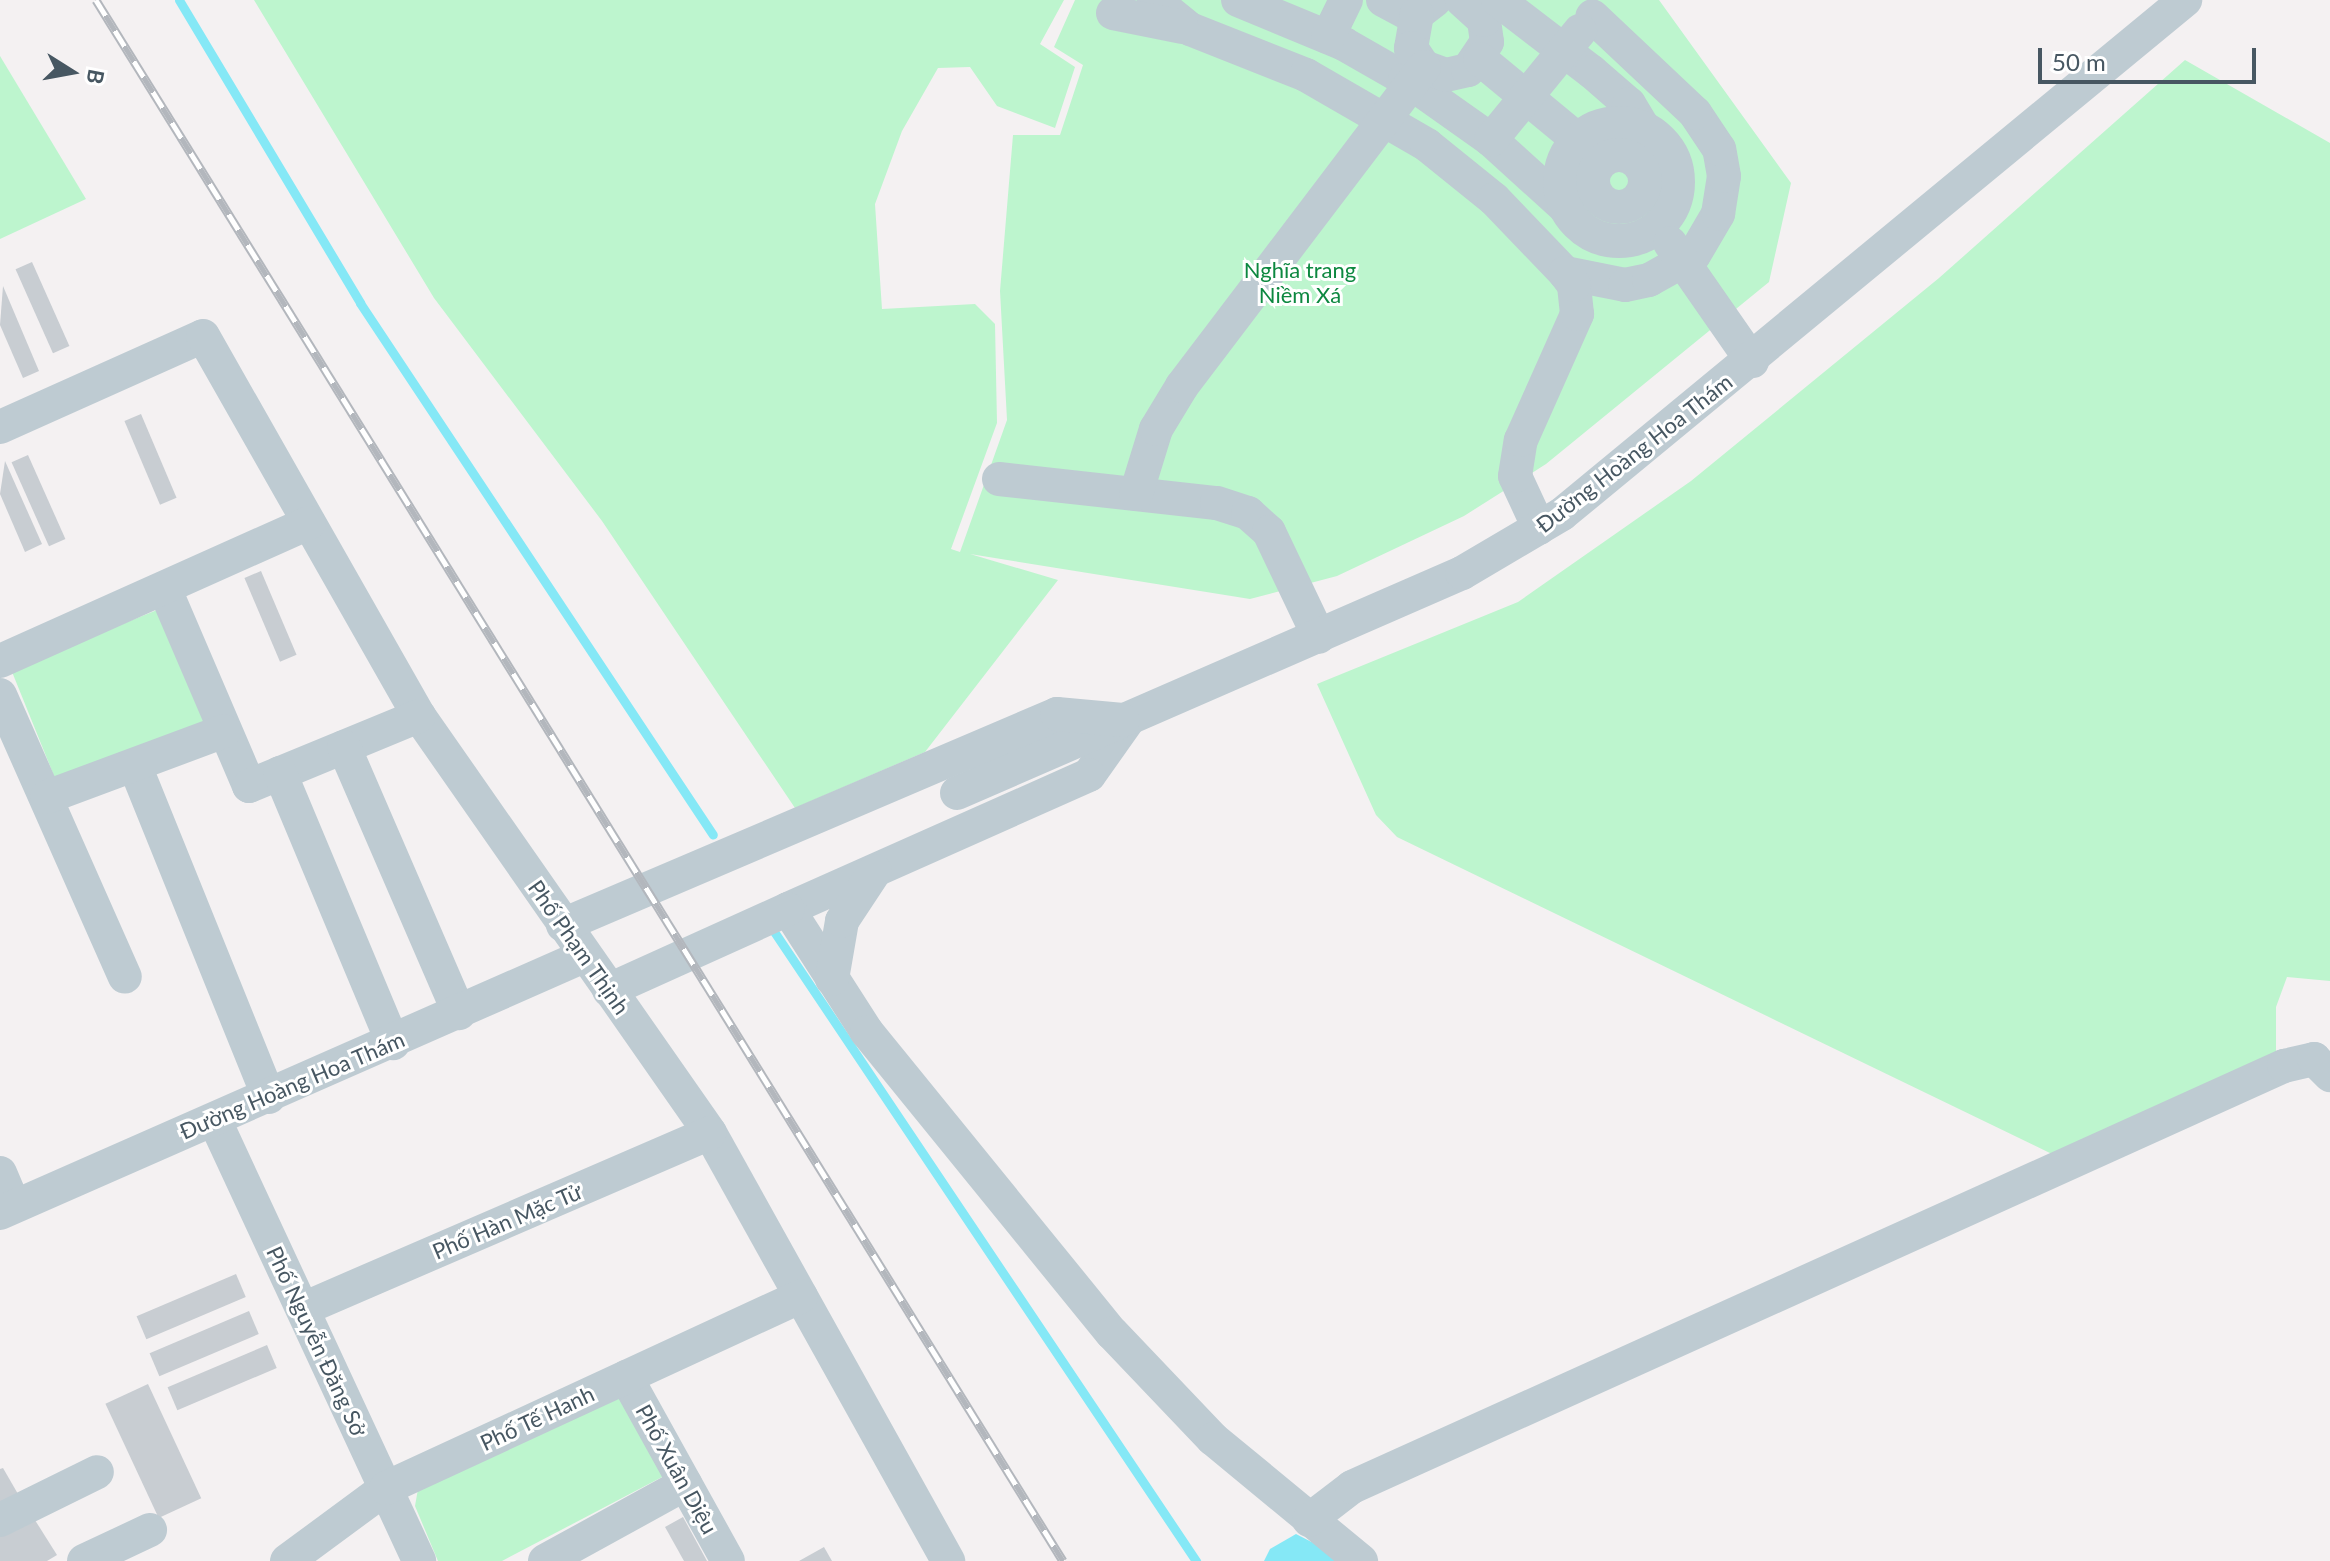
<!DOCTYPE html>
<html>
<head>
<meta charset="utf-8">
<style>
  body { margin:0 }
  #map { position:relative; width:2330px; height:1561px; overflow:hidden; background:#f4f1f2; font-family:Lato,sans-serif }
  div>[style] { position:absolute }
  .green>* { inset:0; background:#bdf5ce; transform-origin:0 0 }
  .water>* { inset:0; background:#85e8f6 }
  .stream>* { height:9px; margin:-4.5px; padding:0 4.5px; transform-origin:4.5px; border-radius:4.5px; background:#85e8f6 }
  .building>* { inset:0; background:#c8cdd2; transform-origin:0 0 }
  .minor>* { height:34px; margin:-17px; padding:0 17px; transform-origin:17px; border-radius:17px; background:#becbd2 }
  .minor>.ring { margin:-17px; padding:0; box-sizing:content-box; background:none; border:34px solid #becbd2; border-radius:50% }
  .rail>* { height:9px; margin-top:-4.5px; transform-origin:0; background:repeating-linear-gradient(90deg,#fff 0 18px,#b3b7bd 0 36px); box-sizing:border-box; border-block:2px solid #b3b7bd }
  span { translate:-50% -50%; white-space:nowrap; text-align:center; line-height:1.15; -webkit-text-stroke:6px #fff; paint-order:stroke }
  .park-label { font-size:22px; color:#0d8840 }
  .street-label { font-size:22px; color:#475762 }
  .north { position:absolute; left:32px; top:32px; width:80px; height:80px; -webkit-text-stroke:6px #fff; paint-order:stroke; rotate:101deg; font-size:22px; font-weight:700; line-height:32px; text-align:center; color:#475762 }
  .north::after { content:''; display:block; margin:auto; width:28px; height:36px; background:#475762; clip-path:polygon(50% 0,100% 100%,50% 72%,0 100%) }
  .scale { position:absolute; left:2038px; top:48px; width:218px; height:36px; box-sizing:border-box; border:4px solid #475762; border-top:0; padding-left:10px; font-size:24px; line-height:28px; white-space:nowrap; color:#475762; -webkit-text-stroke:6px #fff; paint-order:stroke }
</style>
</head>
<body>
<div id="map">
  <div class="green">
    <div style="clip-path:polygon(254px 0,1064px 0,1040px 44px,1075px 67px,1055px 128px,997px 106px,970px 67px,938px 68px,902px 131px,875px 204px,882px 309px,975px 304px,995px 324px,997px 423px,951px 549px,960px 552px,1007px 420px,1000px 291px,1013px 135px,1060px 135px,1083px 65px,1054px 47px,1075px 0,1659px 0,1791px 183px,1769px 282px,1546px 464px,1464px 516px,1337px 576px,1250px 599px,970px 554px,1058px 580px,925px 752px,795px 808px,602px 521px,434px 298px)"></div>
    <div style="clip-path:polygon(0 56px,86px 199px,0 239px)"></div>
    <div style="clip-path:polygon(2185px 60px,2330px 143px,2330px 981px,2287px 977px,2276px 1007px,2276px 1059px,2054px 1155px,1397px 837px,1376px 815px,1317px 684px,1518px 602px,1691px 481px,1939px 278px)"></div>
    <div style="left:162px;top:608px;width:121px;height:163px;rotate:68deg"></div>
    <div style="clip-path:polygon(620px 1393px,664px 1476px,502px 1561px,438px 1561px,415px 1506px,418px 1489px)"></div>
  </div>
  <div class="water">
    <div style="clip-path:polygon(1296px 1534px,1335px 1554px,1338px 1561px,1264px 1561px,1270px 1549px)"></div>
  </div>
  <div class="stream">
    <div style="left:179px;top:0;width:353px;rotate:59.1deg"></div>
    <div style="left:360px;top:303px;width:638px;rotate:56.43deg"></div>
    <div style="left:773px;top:930px;width:760px;rotate:56.16deg"></div>
  </div>
  <div class="building">
    <div style="left:32px;top:262px;width:92px;height:18px;rotate:66deg"></div>
    <div style="clip-path:polygon(3px 286px,39px 371px,23px 378px,0 325px)"></div>
    <div style="left:141px;top:414px;width:91px;height:18px;rotate:67deg"></div>
    <div style="left:28px;top:455px;width:92px;height:18px;rotate:66deg"></div>
    <div style="clip-path:polygon(5px 461px,42px 544px,25px 552px,0 494px)"></div>
    <div style="left:261px;top:571px;width:91px;height:18px;rotate:67deg"></div>
    <div style="left:236px;top:1274px;width:25px;height:108px;rotate:67deg"></div>
    <div style="left:249px;top:1311px;width:25px;height:108px;rotate:67deg"></div>
    <div style="left:267px;top:1345px;width:25px;height:108px;rotate:67deg"></div>
    <div style="left:148px;top:1384px;width:126px;height:47px;rotate:65deg"></div>
    <div style="clip-path:polygon(3px 1468px,18px 1494px,0 1505px,0 1469px)"></div>
    <div style="clip-path:polygon(28px 1509px,57px 1555px,47px 1561px,0 1561px,0 1527px)"></div>
    <div style="clip-path:polygon(683px 1517px,707px 1561px,684px 1561px,665px 1527px)"></div>
    <div style="clip-path:polygon(824px 1547px,832px 1561px,799px 1561px)"></div>
  </div>
  <div class="minor">
    <div style="left:1154px;top:0;width:46px;rotate:38.9deg"></div>
    <div style="left:1190px;top:29px;width:125px;rotate:21.6deg"></div>
    <div style="left:1306px;top:75px;width:140px;rotate:30deg"></div>
    <div style="left:1427px;top:145px;width:86px;rotate:38.9deg"></div>
    <div style="left:1494px;top:199px;width:103px;rotate:46.2deg"></div>
    <div style="left:1565px;top:273px;width:61px;rotate:11.3deg"></div>
    <div style="left:1625px;top:285px;width:25px;rotate:-12deg"></div>
    <div style="left:1649px;top:280px;width:51px;rotate:-29.1deg"></div>
    <div style="left:1694px;top:255px;width:48px;rotate:-59.7deg"></div>
    <div style="left:1718px;top:214px;width:38px;rotate:-81deg"></div>
    <div style="left:1724px;top:176px;width:27px;rotate:-100deg"></div>
    <div style="left:1719px;top:149px;width:43px;rotate:-123.7deg"></div>
    <div style="left:1695px;top:113px;width:141px;rotate:-136.7deg"></div>
    <div style="left:1238px;top:0;width:115px;rotate:22.5deg"></div>
    <div style="left:1344px;top:44px;width:70px;rotate:29.8deg"></div>
    <div style="left:1405px;top:79px;width:105px;rotate:35.3deg"></div>
    <div style="left:1491px;top:140px;width:100px;rotate:42.2deg"></div>
    <div style="left:1383px;top:0;width:36px;rotate:28deg"></div>
    <div style="left:1435px;top:0;width:23px;rotate:142deg"></div>
    <div style="left:1417px;top:14px;width:35px;rotate:100deg"></div>
    <div style="left:1411px;top:48px;width:23px;rotate:56deg"></div>
    <div style="left:1424px;top:67px;width:23px;rotate:20deg"></div>
    <div style="left:1446px;top:75px;width:23px;rotate:-13deg"></div>
    <div style="left:1468px;top:70px;width:34px;rotate:-56deg"></div>
    <div style="left:1487px;top:42px;width:22px;rotate:-98deg"></div>
    <div style="left:1484px;top:20px;width:30px;rotate:-138deg"></div>
    <div style="left:1498px;top:0;width:118px;rotate:37.5deg"></div>
    <div style="left:1592px;top:72px;width:49px;rotate:40.9deg"></div>
    <div style="left:1629px;top:104px;width:29px;rotate:59deg"></div>
    <div style="left:1113px;top:13px;width:70px;rotate:11.5deg"></div>
    <div style="left:1328px;top:37px;width:41px;rotate:-64.1deg"></div>
    <div style="left:1480px;top:59px;width:127px;rotate:39.6deg"></div>
    <div class="ring" style="left:1560px;top:123px;width:84px;height:84px"></div>
    <div style="left:1491px;top:140px;width:141px;rotate:-50.8deg"></div>
    <div class="ring" style="left:1593px;top:155px;width:18px;height:18px"></div>
    <div style="left:1670px;top:243px;width:144px;rotate:55.2deg"></div>
    <div style="left:0;top:427px;width:222px;rotate:-24.1deg"></div>
    <div style="left:203px;top:336px;width:437px;rotate:60.4deg"></div>
    <div style="left:419px;top:716px;width:508px;rotate:55.09deg"></div>
    <div style="left:710px;top:1133px;width:490px;rotate:60.9deg"></div>
    <div style="left:999px;top:479px;width:219px;rotate:6.3deg"></div>
    <div style="left:1217px;top:503px;width:33px;rotate:18deg"></div>
    <div style="left:1248px;top:513px;width:28px;rotate:42deg"></div>
    <div style="left:1269px;top:532px;width:116px;rotate:64.5deg"></div>
    <div style="left:1136px;top:494px;width:68px;rotate:-72.9deg"></div>
    <div style="left:1156px;top:429px;width:50px;rotate:-58.8deg"></div>
    <div style="left:1182px;top:386px;width:400px;rotate:-52.8deg"></div>
    <div style="left:1539px;top:528px;width:57px;rotate:-114.8deg"></div>
    <div style="left:1515px;top:476px;width:36px;rotate:-81deg"></div>
    <div style="left:1521px;top:440px;width:138px;rotate:-66deg"></div>
    <div style="left:1577px;top:314px;width:29px;rotate:-96deg"></div>
    <div style="left:1574px;top:285px;width:15px;rotate:-127deg"></div>
    <div style="left:166px;top:592px;width:211px;rotate:66.8deg"></div>
    <div style="left:249px;top:786px;width:184px;rotate:-22.4deg"></div>
    <div style="left:0;top:661px;width:338px;rotate:-24.1deg"></div>
    <div style="left:0;top:695px;width:308px;rotate:66.1deg"></div>
    <div style="left:1128px;top:720px;width:67px;rotate:125.3deg"></div>
    <div style="left:1089px;top:775px;width:329px;rotate:156deg"></div>
    <div style="left:788px;top:909px;width:146px;rotate:57.3deg"></div>
    <div style="left:867px;top:1032px;width:388px;rotate:50.9deg"></div>
    <div style="left:1112px;top:1333px;width:146px;rotate:46.4deg"></div>
    <div style="left:1213px;top:1439px;width:192px;rotate:39.5deg"></div>
    <div style="left:344px;top:747px;width:290px;rotate:66.6deg"></div>
    <div style="left:135px;top:766px;width:357px;rotate:68deg"></div>
    <div style="left:280px;top:773px;width:293px;rotate:67.3deg"></div>
    <div style="left:957px;top:793px;width:551px;rotate:-23.54deg"></div>
    <div style="left:1462px;top:573px;width:116px;rotate:-30.5deg"></div>
    <div style="left:1562px;top:514px;width:808px;rotate:-39.52deg"></div>
    <div style="left:47px;top:797px;width:189px;rotate:-20.4deg"></div>
    <div style="left:563px;top:925px;width:537px;rotate:-23.13deg"></div>
    <div style="left:1057px;top:714px;width:66px;rotate:5.2deg"></div>
    <div style="left:832px;top:979px;width:59px;rotate:-80.2deg"></div>
    <div style="left:842px;top:921px;width:60px;rotate:-56.6deg"></div>
    <div style="left:609px;top:990px;width:196px;rotate:-24.3deg"></div>
    <div style="left:215px;top:1121px;width:485px;rotate:65.1deg"></div>
    <div style="left:0;top:1173px;width:36px;rotate:67deg"></div>
    <div style="left:0;top:1213px;width:638px;rotate:-23.75deg"></div>
    <div style="left:303px;top:1309px;width:443px;rotate:-23.4deg"></div>
    <div style="left:626px;top:1377px;width:210px;rotate:61deg"></div>
    <div style="left:0;top:1520px;width:108px;rotate:-26.3deg"></div>
    <div style="left:1309px;top:1520px;width:54px;rotate:-37.5deg"></div>
    <div style="left:1352px;top:1487px;width:1023px;rotate:-24.31deg"></div>
    <div style="left:2284px;top:1066px;width:31px;rotate:-13deg"></div>
    <div style="left:2314px;top:1059px;width:23px;rotate:45deg"></div>
    <div style="left:84px;top:1561px;width:73px;rotate:-25.2deg"></div>
    <div style="left:287px;top:1561px;width:123px;rotate:-36.4deg"></div>
    <div style="left:386px;top:1488px;width:457px;rotate:-24.8deg"></div>
    <div style="left:545px;top:1561px;width:160px;rotate:-28.8deg"></div>
  </div>
  <div class="rail">
    <div style="left:96px;top:0;width:1836px;rotate:58.22deg"></div>
  </div>
  <div class="park-label">
    <span style="left:1300px;top:282px">Nghĩa trang<br>Niềm Xá</span>
  </div>
  <div class="street-label">
    <span style="left:1634px;top:453px;rotate:-38deg">Đường Hoàng Hoa Thám</span>
    <span style="left:579px;top:947px;rotate:55deg">Phố Phạm Thịnh</span>
    <span style="left:292px;top:1085px;rotate:-23deg">Đường Hoàng Hoa Thám</span>
    <span style="left:507px;top:1221px;rotate:-23deg">Phố Hàn Mặc Tử</span>
    <span style="left:317px;top:1341px;rotate:65deg">Phố Nguyễn Đăng Sở</span>
    <span style="left:537px;top:1418px;rotate:-25deg">Phố Tế Hanh</span>
    <span style="left:677px;top:1469px;rotate:61deg">Phố Xuân Diệu</span>
  </div>
  <div class="north">B</div>
  <div class="scale">50 m</div>
</div>
</body>
</html>
